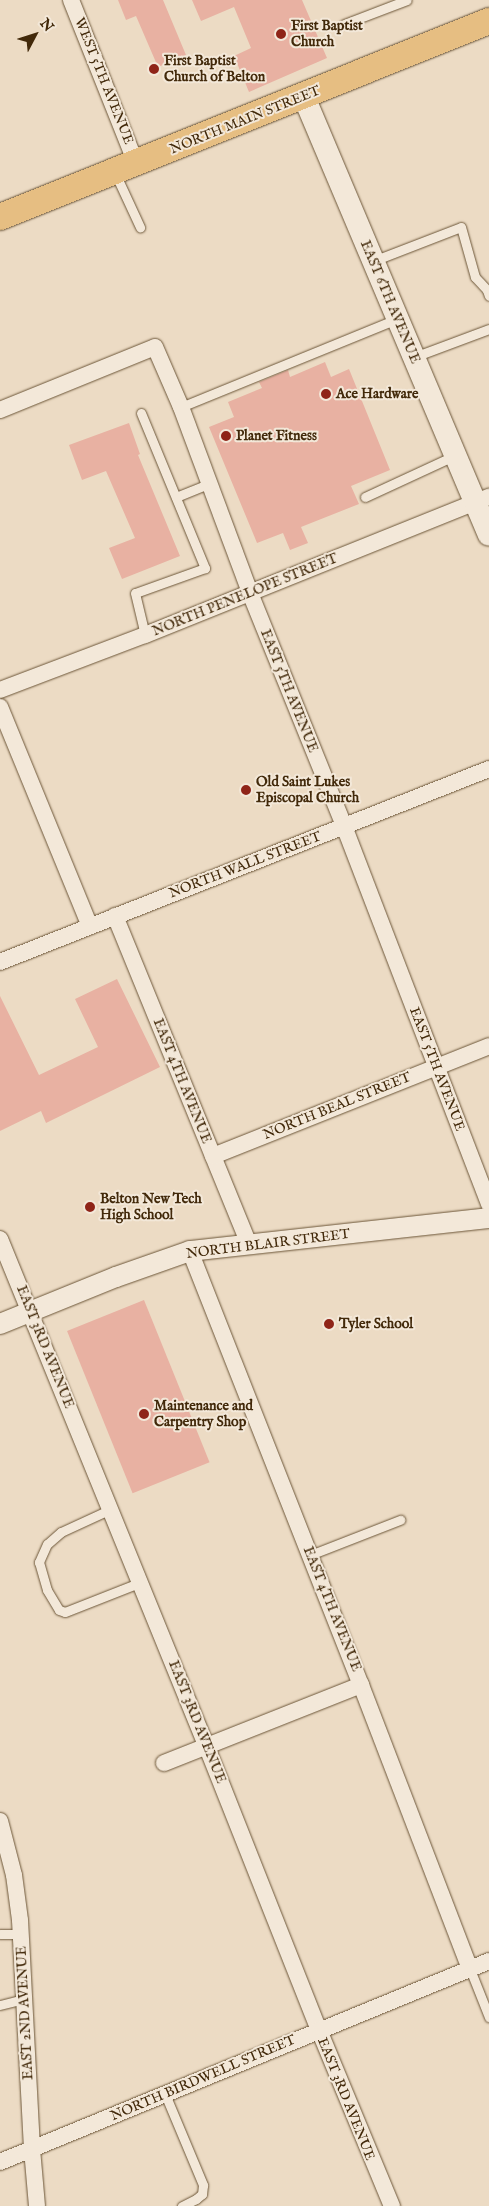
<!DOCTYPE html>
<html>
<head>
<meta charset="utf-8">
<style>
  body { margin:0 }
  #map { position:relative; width:489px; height:2206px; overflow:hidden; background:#ecdbc4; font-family:"IM FELL English",serif }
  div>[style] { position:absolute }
  .building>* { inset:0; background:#e8b1a2; transform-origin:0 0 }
  .roads { filter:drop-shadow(0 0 1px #6c5638) drop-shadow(0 0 1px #6c5638) }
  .service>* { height:9px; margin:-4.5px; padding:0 4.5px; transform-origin:4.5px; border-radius:4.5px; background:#f3e8d9 }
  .minor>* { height:16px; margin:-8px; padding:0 8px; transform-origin:8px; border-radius:8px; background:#f3e8d9 }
  .tertiary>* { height:20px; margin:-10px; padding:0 10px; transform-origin:10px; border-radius:10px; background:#f3e8d9 }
  .secondary>* { height:22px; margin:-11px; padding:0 11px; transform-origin:11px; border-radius:11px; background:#f3e8d9 }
  .primary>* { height:26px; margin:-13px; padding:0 13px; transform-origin:13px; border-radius:13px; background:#e6be82 }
  .dots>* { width:14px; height:14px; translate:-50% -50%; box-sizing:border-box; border:2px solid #f3e8d9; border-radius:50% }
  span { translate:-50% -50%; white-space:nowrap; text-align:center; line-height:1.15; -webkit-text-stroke:4px #f3e8d9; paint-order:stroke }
  .poi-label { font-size:14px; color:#42290a; font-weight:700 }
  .left { translate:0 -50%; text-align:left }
  .street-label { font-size:14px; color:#42290a }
  .north { position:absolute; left:10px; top:10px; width:50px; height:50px; -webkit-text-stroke:4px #f3e8d9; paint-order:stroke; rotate:50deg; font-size:14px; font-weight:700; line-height:20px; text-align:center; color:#42290a }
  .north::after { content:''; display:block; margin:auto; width:18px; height:22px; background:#42290a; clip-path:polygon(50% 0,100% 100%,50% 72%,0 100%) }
</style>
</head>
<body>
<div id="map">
  <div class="building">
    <div style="clip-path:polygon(118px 0,163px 0,186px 55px,158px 67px,136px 16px,126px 20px)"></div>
    <div style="clip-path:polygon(192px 0,302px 0,327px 58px,249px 92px,234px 56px,251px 48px,234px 7px,201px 21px)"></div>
    <div style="clip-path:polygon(325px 362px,331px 377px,349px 369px,390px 470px,351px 486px,359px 504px,301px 527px,308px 543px,290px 550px,283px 533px,257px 543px,209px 427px,234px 417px,228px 402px,262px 388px,259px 382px,288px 370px,290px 377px)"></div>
    <div style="clip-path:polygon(129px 423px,140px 454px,138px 455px,180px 556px,122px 579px,109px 548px,135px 538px,106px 471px,82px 480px,69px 445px)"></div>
    <div style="clip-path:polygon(117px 979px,160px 1067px,46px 1123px,41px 1111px,0 1131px,0 996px,39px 1075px,98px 1047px,75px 999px)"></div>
    <div style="left:144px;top:1300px;width:175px;height:83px;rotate:68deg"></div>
  </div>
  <div class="roads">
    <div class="service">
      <div style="left:344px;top:24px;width:67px;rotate:-20.9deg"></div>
      <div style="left:115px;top:173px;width:60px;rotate:65.2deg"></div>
      <div style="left:373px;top:261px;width:94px;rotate:-21.1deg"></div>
      <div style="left:461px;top:227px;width:52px;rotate:74.4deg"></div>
      <div style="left:475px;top:277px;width:18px;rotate:47deg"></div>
      <div style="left:487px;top:290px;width:6px;rotate:72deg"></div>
      <div style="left:414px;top:357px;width:80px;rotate:-20.5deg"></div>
      <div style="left:181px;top:407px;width:233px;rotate:-22.2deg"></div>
      <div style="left:141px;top:413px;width:168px;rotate:67.6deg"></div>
      <div style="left:205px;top:568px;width:74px;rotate:160.3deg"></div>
      <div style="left:135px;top:593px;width:43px;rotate:76.6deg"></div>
      <div style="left:176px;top:497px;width:37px;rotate:-22deg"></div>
      <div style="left:365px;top:497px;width:100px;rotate:-24.8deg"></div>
      <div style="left:111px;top:1509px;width:55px;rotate:155.3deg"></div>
      <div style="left:61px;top:1532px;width:18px;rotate:139deg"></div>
      <div style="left:47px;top:1544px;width:20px;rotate:114deg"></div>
      <div style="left:39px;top:1562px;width:29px;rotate:74deg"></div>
      <div style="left:47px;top:1590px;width:23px;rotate:59deg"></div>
      <div style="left:59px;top:1610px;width:6px;rotate:18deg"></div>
      <div style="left:65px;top:1612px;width:82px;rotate:-21.5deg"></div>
      <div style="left:310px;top:1555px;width:97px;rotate:-21.3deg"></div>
      <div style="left:0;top:1934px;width:21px"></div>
      <div style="left:470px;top:1969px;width:52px;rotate:68.4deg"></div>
      <div style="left:0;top:2005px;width:25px;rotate:-14deg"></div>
      <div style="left:165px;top:2094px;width:99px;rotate:67.3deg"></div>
      <div style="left:203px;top:2185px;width:9px;rotate:96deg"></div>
      <div style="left:202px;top:2194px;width:8px;rotate:140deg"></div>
      <div style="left:196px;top:2199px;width:16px;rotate:153deg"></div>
    </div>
    <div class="minor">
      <div style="left:71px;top:0;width:175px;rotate:68.3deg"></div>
      <div style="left:0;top:410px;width:167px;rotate:-22.1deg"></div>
      <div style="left:155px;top:347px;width:65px;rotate:66.6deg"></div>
      <div style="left:181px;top:407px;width:198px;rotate:69.6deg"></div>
      <div style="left:250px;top:593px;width:251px;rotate:68deg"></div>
      <div style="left:344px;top:826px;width:405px;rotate:69deg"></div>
      <div style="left:0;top:690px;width:155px;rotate:-20.8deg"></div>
      <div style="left:145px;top:635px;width:371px;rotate:-21.9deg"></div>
      <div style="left:0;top:707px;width:237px;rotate:67.7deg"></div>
      <div style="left:115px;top:916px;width:355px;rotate:67.8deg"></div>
      <div style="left:0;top:962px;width:526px;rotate:-21.54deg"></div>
      <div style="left:213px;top:1156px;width:297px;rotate:-21.7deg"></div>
      <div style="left:0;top:1239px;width:546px;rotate:67.85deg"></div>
      <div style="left:206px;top:1745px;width:307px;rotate:68.4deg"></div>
      <div style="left:319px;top:2030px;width:191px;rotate:67.5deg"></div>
      <div style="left:190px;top:1251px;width:466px;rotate:68.5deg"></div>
      <div style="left:361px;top:1685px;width:304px;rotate:69deg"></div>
      <div style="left:164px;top:1763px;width:212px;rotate:-21.6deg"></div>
      <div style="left:0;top:1821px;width:56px;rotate:75.5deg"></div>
      <div style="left:14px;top:1875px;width:45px;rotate:82.4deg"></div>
      <div style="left:20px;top:1920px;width:229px;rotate:87deg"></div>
      <div style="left:32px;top:2149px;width:57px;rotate:85deg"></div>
      <div style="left:0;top:2162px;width:529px;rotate:-22.34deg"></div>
    </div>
    <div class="tertiary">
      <div style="left:0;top:1324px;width:125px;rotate:-22.1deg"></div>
      <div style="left:116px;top:1277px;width:78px;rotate:-19.4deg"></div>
      <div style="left:190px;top:1251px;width:301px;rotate:-6.3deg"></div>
    </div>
    <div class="secondary">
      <div style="left:304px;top:97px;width:475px;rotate:67.1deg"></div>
    </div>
    <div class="primary">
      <div style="left:0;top:217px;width:527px;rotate:-21.84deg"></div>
    </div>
  </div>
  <div class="dots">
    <div style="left:281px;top:34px;background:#8f2418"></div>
    <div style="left:154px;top:69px;background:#8f2418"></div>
    <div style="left:326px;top:394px;background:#8f2418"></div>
    <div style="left:226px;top:436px;background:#8f2418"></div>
    <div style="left:246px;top:790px;background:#8f2418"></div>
    <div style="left:90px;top:1207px;background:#8f2418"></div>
    <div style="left:329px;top:1324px;background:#8f2418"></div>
    <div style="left:144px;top:1414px;background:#8f2418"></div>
  </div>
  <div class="poi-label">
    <span class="left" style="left:291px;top:34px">First Baptist<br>Church</span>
    <span class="left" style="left:164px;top:69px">First Baptist<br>Church of Belton</span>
    <span class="left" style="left:336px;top:394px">Ace Hardware</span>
    <span class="left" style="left:236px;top:436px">Planet Fitness</span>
    <span class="left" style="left:256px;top:790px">Old Saint Lukes<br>Episcopal Church</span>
    <span class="left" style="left:100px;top:1207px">Belton New Tech<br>High School</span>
    <span class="left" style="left:339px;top:1324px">Tyler School</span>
    <span class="left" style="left:154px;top:1414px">Maintenance and<br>Carpentry Shop</span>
  </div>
  <div class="street-label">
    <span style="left:104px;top:81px;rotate:68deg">WEST 5TH AVENUE</span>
    <span style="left:245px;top:120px;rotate:-22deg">NORTH MAIN STREET</span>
    <span style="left:390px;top:302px;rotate:67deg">EAST 6TH AVENUE</span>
    <span style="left:245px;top:595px;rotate:-22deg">NORTH PENELOPE STREET</span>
    <span style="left:289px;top:691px;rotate:68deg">EAST 5TH AVENUE</span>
    <span style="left:245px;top:865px;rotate:-21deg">NORTH WALL STREET</span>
    <span style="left:437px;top:1069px;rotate:69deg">EAST 5TH AVENUE</span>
    <span style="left:182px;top:1081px;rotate:68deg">EAST 4TH AVENUE</span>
    <span style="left:337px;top:1106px;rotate:-22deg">NORTH BEAL STREET</span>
    <span style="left:268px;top:1244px;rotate:-7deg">NORTH BLAIR STREET</span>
    <span style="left:45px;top:1347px;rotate:68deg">EAST 3RD AVENUE</span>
    <span style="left:332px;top:1609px;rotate:68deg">EAST 4TH AVENUE</span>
    <span style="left:197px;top:1722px;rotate:68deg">EAST 3RD AVENUE</span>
    <span style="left:25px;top:2013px;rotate:-93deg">EAST 2ND AVENUE</span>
    <span style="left:203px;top:2078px;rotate:-23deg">NORTH BIRDWELL STREET</span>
    <span style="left:346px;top:2099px;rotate:68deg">EAST 3RD AVENUE</span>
  </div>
  <div class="north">N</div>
</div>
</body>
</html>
